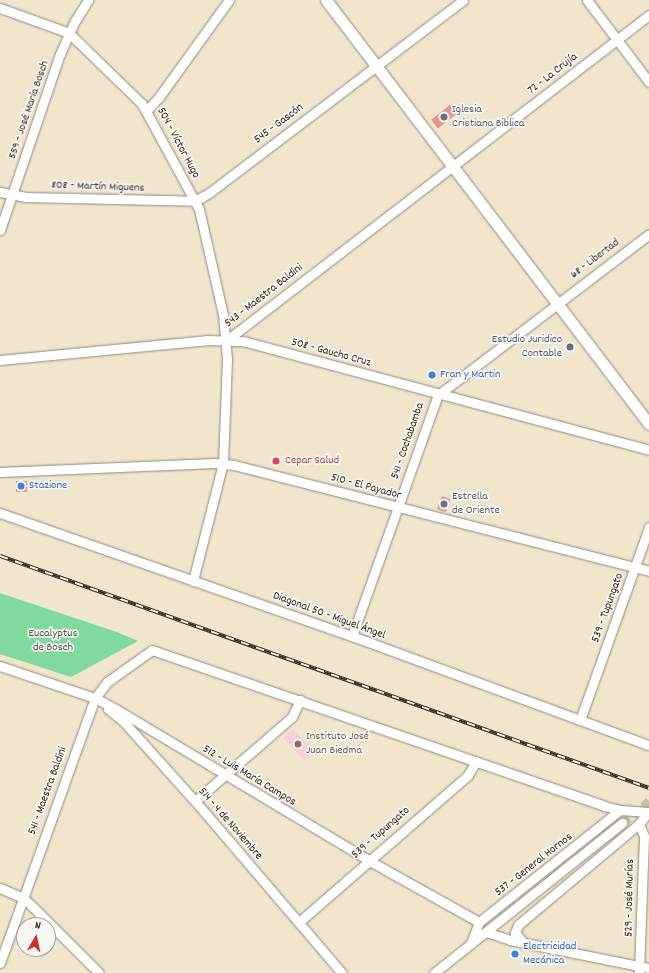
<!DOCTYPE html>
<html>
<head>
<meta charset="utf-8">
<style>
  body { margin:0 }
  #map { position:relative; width:649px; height:973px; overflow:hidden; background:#efe6cd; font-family:Dekko,sans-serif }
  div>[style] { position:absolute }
  .built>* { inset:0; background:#f5cfda; transform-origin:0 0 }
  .green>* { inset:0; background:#80d99f }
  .building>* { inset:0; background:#ea9492; transform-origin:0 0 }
  .minor-tunnel>* { height:9px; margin-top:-4.5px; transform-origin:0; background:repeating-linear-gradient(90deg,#cbc0aa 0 9px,transparent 0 13.5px) }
  .roads { filter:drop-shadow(0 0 1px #958876) drop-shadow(0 0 1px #958876) }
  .minor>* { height:9px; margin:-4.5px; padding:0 4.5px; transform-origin:4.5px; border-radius:4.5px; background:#fff }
  .major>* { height:11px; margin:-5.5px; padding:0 5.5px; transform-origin:5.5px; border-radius:5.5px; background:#fff }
  .rail>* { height:4px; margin-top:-2px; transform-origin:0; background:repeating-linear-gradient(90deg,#f6f6f2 0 8px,#3b2a1e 0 16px); box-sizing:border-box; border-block:1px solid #3b2a1e }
  .dots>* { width:11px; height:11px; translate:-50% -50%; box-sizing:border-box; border:2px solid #f6f6f2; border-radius:50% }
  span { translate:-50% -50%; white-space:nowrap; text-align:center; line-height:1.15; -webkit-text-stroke:3.5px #f6f6f2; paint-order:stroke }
  .street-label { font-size:12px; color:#3b2a1e }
  .worship-label { font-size:12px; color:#5b616d }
  .left { translate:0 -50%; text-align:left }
  .service-label { font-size:12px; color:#4e5e75 }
  .right { translate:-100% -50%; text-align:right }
  .shop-label { font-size:12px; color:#366cbe }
  .health-label { font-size:12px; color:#be3a42 }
  .park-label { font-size:12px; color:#4c563e }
  .education-label { font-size:12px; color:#785e54 }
  .north { position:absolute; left:16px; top:917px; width:40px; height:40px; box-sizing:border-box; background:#f6f6f2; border:1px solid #aba49d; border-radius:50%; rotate:9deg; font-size:11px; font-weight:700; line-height:16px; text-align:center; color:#3b2a1e }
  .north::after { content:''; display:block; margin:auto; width:14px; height:18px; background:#c8321e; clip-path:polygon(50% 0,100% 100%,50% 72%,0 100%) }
</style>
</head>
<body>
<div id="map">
  <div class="built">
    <div style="left:293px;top:729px;width:30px;height:13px;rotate:48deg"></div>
  </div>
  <div class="green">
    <div style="clip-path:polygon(0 593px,117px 632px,138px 641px,71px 677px,0 654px)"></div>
  </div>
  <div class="building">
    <div style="left:450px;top:105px;width:11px;height:24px;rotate:52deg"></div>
    <div style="left:16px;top:481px;width:11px;height:11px"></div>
    <div style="left:442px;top:496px;width:9px;height:14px;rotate:21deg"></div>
  </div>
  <div class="minor-tunnel">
    <div style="left:622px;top:823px;width:35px;rotate:-39deg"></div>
  </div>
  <div class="roads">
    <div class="minor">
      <div style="left:587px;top:0;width:103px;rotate:52.9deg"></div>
      <div style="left:0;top:8px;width:73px;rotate:19.9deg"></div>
      <div style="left:69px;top:33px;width:102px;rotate:44.2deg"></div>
      <div style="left:142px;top:104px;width:119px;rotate:61.5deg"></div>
      <div style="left:199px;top:209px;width:109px;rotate:77.2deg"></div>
      <div style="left:223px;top:315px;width:44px;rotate:84.8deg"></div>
      <div style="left:227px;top:359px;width:104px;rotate:92.2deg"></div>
      <div style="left:223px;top:463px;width:122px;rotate:104.3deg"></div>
      <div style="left:147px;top:110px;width:18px;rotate:-47deg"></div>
      <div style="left:159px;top:97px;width:120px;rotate:-54.2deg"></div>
      <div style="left:0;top:192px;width:25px;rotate:11deg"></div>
      <div style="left:25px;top:197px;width:170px;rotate:1.3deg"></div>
      <div style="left:195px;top:201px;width:16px;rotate:-30deg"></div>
      <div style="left:209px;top:193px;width:319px;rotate:-37.2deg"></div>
      <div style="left:0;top:230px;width:186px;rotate:-71.2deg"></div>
      <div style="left:60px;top:54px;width:36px;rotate:-66deg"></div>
      <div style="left:75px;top:21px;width:25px;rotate:-58deg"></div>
      <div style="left:227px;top:340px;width:533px;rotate:-37.6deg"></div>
      <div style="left:0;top:360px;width:207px;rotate:-5.5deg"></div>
      <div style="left:206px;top:340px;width:37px;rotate:2deg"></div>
      <div style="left:243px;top:341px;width:420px;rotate:15deg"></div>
      <div style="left:0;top:472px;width:215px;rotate:-2.4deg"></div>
      <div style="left:215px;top:463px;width:19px;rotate:6deg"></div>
      <div style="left:234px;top:465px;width:428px;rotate:14.3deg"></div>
      <div style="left:0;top:513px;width:373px;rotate:19.3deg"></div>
      <div style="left:352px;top:636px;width:316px;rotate:20.2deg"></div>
      <div style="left:352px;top:636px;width:256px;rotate:-70.4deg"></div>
      <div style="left:438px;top:395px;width:265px;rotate:-37.3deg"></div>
      <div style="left:0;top:666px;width:100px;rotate:18.6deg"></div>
      <div style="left:95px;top:698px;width:24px;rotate:28deg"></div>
      <div style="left:116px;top:709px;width:294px;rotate:30.9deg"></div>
      <div style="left:368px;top:860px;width:127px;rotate:29.2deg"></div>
      <div style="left:108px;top:709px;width:21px;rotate:39deg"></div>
      <div style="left:124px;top:722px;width:106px;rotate:48.1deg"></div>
      <div style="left:195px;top:801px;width:226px;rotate:49.5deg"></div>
      <div style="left:580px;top:720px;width:205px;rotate:-70.3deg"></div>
      <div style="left:195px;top:801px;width:128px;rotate:-40.9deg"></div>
      <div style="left:292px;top:717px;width:19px;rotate:-65deg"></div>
      <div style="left:0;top:888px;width:25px;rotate:23deg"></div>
      <div style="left:23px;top:898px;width:13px;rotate:42deg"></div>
      <div style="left:33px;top:907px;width:93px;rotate:45deg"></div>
      <div style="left:299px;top:922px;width:224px;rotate:-41deg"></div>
      <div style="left:468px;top:775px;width:16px;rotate:-60deg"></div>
      <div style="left:486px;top:932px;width:25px;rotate:18deg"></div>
      <div style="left:510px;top:940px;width:142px;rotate:11.4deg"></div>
      <div style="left:522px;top:941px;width:11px;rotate:-131deg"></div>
      <div style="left:515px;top:933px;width:9px;rotate:-69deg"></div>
      <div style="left:518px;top:925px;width:158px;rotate:-39.9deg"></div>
      <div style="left:639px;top:824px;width:15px;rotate:-53deg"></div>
      <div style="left:471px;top:943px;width:22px;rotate:-69deg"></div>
      <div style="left:479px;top:922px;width:180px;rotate:-38.5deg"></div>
      <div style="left:0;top:963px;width:282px;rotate:-70.3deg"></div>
      <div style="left:95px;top:698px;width:20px;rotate:-53deg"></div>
      <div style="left:107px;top:682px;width:55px;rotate:-35.4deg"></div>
      <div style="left:152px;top:650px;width:478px;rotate:19deg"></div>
      <div style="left:604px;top:806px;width:16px;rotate:14deg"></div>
      <div style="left:620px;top:810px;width:29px;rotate:4deg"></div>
      <div style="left:434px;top:973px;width:241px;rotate:-38.6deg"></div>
      <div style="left:639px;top:973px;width:137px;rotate:-87.9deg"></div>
      <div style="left:644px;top:836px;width:13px;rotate:-113deg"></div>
    </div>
    <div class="major">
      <div style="left:326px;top:0;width:533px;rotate:52.7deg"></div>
    </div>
  </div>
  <div class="rail">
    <div style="left:0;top:556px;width:689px;rotate:19.67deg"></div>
  </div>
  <div class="dots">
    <div style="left:444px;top:117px;background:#6b7280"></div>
    <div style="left:570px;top:347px;background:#5c6f8a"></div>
    <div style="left:432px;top:375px;background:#3f7fe0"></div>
    <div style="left:276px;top:461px;background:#e0444e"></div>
    <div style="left:21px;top:486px;background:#3f7fe0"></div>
    <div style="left:444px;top:504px;background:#6b7280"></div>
    <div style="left:298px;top:744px;background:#8d6e63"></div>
    <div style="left:515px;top:954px;background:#3f7fe0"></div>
  </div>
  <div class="street-label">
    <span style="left:553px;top:74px;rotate:-38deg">72 - La Crujía</span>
    <span style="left:29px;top:110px;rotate:-71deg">559 - José María Bosch</span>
    <span style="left:279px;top:124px;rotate:-37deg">545 - Gascón</span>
    <span style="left:178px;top:143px;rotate:62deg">504 - Víctor Hugo</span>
    <span style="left:98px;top:187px;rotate:2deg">808 - Martín Miguens</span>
    <span style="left:595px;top:259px;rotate:-37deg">68 - Libertad</span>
    <span style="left:264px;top:296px;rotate:-38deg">543 - Maestra Baldini</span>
    <span style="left:331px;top:353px;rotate:15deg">508 - Gaucho Cruz</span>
    <span style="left:408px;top:441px;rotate:-71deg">541 - Cochabamba</span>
    <span style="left:366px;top:487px;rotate:15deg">510 - El Payador</span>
    <span style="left:608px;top:608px;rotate:-70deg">539 - Tupungato</span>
    <span style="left:329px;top:616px;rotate:20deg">Diagonal 50 - Miguel Ángel</span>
    <span style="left:249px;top:776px;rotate:31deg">512 - Luis María Campos</span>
    <span style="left:48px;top:791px;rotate:-70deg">541 - Maestra Baldini</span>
    <span style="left:230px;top:824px;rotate:49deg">514 - 4 de Noviembre</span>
    <span style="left:381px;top:833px;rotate:-41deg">539 - Tupungato</span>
    <span style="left:534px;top:865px;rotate:-38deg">537 - General Hornos</span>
    <span style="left:630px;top:898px;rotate:-89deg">529 - José Murías</span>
  </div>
  <div class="worship-label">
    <span class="left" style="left:452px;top:117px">Iglesia<br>Cristiana Biblica</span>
    <span class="left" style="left:452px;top:504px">Estrella<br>de Oriente</span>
  </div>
  <div class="service-label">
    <span class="right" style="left:562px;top:347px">Estudio Juridico<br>Contable</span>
  </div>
  <div class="shop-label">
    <span class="left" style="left:440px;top:375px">Fran y Martin</span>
    <span class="left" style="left:29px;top:486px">Stazione</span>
    <span class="left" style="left:523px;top:954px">Electricidad<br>Mecánica</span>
  </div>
  <div class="health-label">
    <span class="left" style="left:285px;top:461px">Cepar Salud</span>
  </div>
  <div class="park-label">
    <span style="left:53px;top:641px">Eucalyptus<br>de Bosch</span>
  </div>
  <div class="education-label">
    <span class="left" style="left:306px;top:744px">Instituto José<br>Juan Biedma</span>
  </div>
  <div class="north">N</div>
</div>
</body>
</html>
